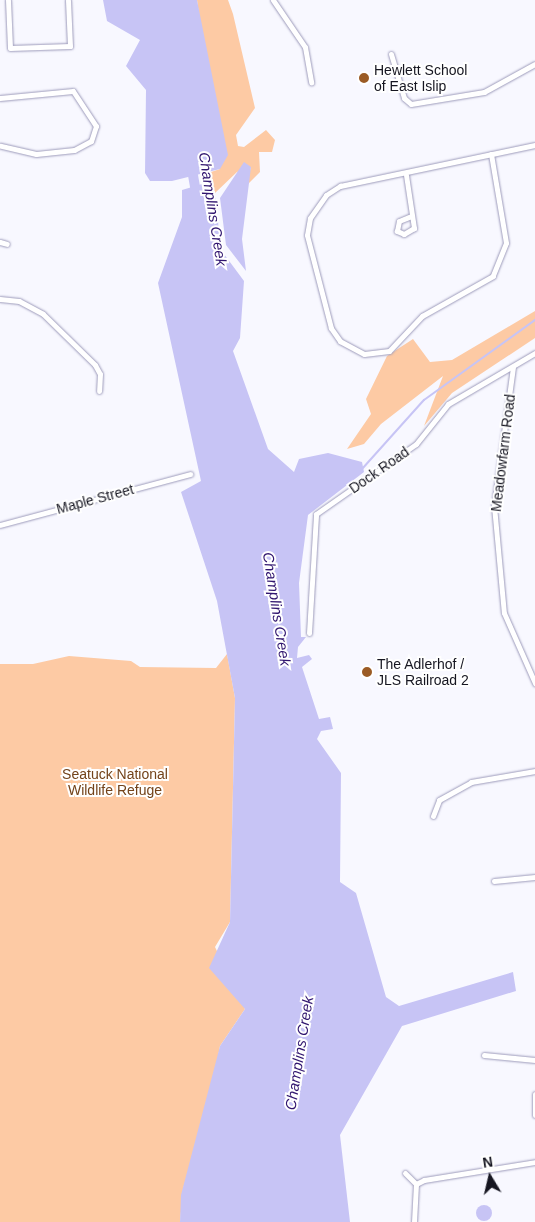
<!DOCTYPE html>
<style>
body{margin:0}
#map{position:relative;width:535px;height:1222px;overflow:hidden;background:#f8f8ff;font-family:Arial,sans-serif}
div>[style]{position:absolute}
.green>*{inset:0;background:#fdcaa4}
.water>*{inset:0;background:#c7c4f5}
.round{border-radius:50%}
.stream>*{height:2px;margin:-1px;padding:0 1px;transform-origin:1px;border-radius:1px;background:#c7c4f5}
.river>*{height:10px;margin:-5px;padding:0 5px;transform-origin:5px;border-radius:5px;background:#c7c4f5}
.roads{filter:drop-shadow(0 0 1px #9d9bbb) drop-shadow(0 0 1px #9d9bbb)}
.minor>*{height:5px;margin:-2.5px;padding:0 2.5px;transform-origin:2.5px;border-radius:2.5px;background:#fff}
.dots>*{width:14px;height:14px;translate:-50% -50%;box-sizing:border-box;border:2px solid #fff;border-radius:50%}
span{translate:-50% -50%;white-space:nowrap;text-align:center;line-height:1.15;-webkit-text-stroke:4px #fff;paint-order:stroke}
.poi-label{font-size:14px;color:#161621}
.left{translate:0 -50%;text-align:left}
.street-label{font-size:14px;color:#161621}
.park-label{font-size:14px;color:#73431a}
.water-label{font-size:15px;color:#30156f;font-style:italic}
.north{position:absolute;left:465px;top:1152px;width:50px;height:50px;-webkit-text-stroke:4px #fff;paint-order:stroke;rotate:351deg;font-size:14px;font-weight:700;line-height:20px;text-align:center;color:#161621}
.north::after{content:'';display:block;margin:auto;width:18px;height:22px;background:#161621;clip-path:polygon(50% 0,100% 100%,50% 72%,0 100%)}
</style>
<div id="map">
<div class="green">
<div style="clip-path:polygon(197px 0,228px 0,233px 14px,255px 108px,236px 135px,238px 146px,244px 147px,266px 130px,275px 140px,272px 152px,259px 152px,260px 172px,246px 186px,251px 167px,237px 172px,215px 193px,208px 173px,220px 169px)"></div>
<div style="clip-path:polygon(535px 311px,535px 338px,452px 393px,424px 426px,443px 376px,381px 424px,364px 444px,347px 449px,371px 414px,366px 399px,387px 356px,413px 339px,430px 362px,452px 360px)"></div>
<div style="clip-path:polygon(227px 654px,235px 698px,230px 922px,215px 947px,245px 1009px,220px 1046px,209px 1105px,183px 1189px,180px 1222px,0 1222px,0 664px,33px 664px,69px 656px,131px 661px,140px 667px,216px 668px)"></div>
</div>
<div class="water">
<div style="clip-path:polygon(103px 0,197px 0,228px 155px,220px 169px,172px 181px,150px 181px,145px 173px,146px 90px,126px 66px,140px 40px,107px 21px)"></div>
<div style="clip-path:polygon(244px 162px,251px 167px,242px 239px,246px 271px,226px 245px,220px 198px)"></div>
<div style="clip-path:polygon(209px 182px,215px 193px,221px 250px,244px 281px,240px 338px,233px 351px,268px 449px,294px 472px,299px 459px,328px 453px,362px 462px,364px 472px,308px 515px,299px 583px,301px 637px,306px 637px,298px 647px,297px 658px,309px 655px,312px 659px,302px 667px,319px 719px,330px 717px,333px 729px,321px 731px,317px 739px,341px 773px,340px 882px,356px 893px,386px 997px,399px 1006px,513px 972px,516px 991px,402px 1026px,340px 1135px,350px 1222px,180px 1222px,181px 1195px,220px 1046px,245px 1009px,209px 968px,230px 922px,235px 698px,217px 601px,181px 492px,201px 481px,158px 283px,182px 217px,182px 190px)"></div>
<div class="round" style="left:476px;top:1205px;width:16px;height:16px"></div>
</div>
<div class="stream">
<div style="left:362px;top:469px;width:93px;rotate:-48.1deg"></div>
<div style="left:424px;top:400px;width:137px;rotate:-35.8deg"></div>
</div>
<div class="river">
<div style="left:191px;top:164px;width:36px;rotate:80deg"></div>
</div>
<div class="roads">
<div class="minor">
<div style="left:8px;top:0;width:48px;rotate:87.6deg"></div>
<div style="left:10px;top:48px;width:60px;rotate:-1.9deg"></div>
<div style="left:70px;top:46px;width:46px;rotate:-92.5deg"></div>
<div style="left:273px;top:0;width:57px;rotate:55.8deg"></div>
<div style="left:305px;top:47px;width:36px;rotate:80deg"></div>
<div style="left:391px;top:54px;width:46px;rotate:73.5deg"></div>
<div style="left:404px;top:98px;width:9px;rotate:41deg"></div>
<div style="left:411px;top:104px;width:74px;rotate:-9.3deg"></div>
<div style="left:484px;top:92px;width:58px;rotate:-28.8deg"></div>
<div style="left:0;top:98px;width:73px;rotate:-5.5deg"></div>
<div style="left:73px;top:91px;width:42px;rotate:56.7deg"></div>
<div style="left:96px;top:126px;width:16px;rotate:108deg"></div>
<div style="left:91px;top:141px;width:19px;rotate:152deg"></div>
<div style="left:74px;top:150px;width:38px;rotate:174deg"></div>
<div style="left:36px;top:154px;width:37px;rotate:-167deg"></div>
<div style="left:491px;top:154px;width:90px;rotate:80.4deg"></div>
<div style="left:506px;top:243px;width:35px;rotate:112deg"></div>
<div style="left:493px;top:276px;width:81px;rotate:150.6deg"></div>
<div style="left:422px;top:316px;width:48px;rotate:133.3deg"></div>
<div style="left:389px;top:351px;width:25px;rotate:173deg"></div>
<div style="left:364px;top:354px;width:27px;rotate:-152deg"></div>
<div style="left:340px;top:341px;width:16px;rotate:-125deg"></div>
<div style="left:331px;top:328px;width:96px;rotate:-104.5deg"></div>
<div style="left:307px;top:235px;width:17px;rotate:-80deg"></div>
<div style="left:310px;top:218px;width:28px;rotate:-55deg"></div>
<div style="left:326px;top:195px;width:17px;rotate:-33deg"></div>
<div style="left:340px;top:186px;width:199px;rotate:-11.9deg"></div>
<div style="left:406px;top:175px;width:54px;rotate:81.4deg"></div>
<div style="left:414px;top:228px;width:12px;rotate:149deg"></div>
<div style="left:404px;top:234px;width:8px;rotate:-157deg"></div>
<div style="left:397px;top:231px;width:10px;rotate:-79deg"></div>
<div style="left:399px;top:221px;width:11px;rotate:-22deg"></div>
<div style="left:0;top:242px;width:7px;rotate:16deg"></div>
<div style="left:0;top:299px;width:19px;rotate:6deg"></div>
<div style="left:19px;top:301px;width:27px;rotate:28deg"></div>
<div style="left:43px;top:314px;width:73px;rotate:44.4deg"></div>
<div style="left:95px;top:365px;width:10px;rotate:61deg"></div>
<div style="left:100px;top:374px;width:17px;rotate:93deg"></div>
<div style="left:513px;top:367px;width:140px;rotate:97.8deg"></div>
<div style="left:494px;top:506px;width:107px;rotate:84.7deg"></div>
<div style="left:504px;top:613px;width:77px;rotate:66.1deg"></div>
<div style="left:0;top:525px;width:197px;rotate:-15deg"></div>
<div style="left:309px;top:633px;width:119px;rotate:-86.6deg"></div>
<div style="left:316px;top:514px;width:122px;rotate:-35deg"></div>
<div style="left:416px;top:444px;width:51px;rotate:-51.3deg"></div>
<div style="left:448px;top:404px;width:101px;rotate:-30.4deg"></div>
<div style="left:433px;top:816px;width:17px;rotate:-69deg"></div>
<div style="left:439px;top:800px;width:37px;rotate:-29deg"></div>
<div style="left:471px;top:782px;width:65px;rotate:-9.8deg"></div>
<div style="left:494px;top:881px;width:41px;rotate:-5.6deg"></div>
<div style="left:484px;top:1055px;width:51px;rotate:5.6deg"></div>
<div style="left:535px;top:1094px;width:21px;rotate:90deg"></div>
<div style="left:405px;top:1173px;width:16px;rotate:45deg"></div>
<div style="left:414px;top:1222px;width:38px;rotate:-87deg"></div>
<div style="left:416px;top:1184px;width:9px;rotate:-27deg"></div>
<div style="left:424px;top:1180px;width:112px;rotate:-9.2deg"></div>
</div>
</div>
<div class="dots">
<div style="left:364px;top:78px;background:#9b5b25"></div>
<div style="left:367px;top:672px;background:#9b5b25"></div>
</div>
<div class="poi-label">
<span class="left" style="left:374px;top:78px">Hewlett School<br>of East Islip</span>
<span class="left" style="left:377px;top:672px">The Adlerhof /<br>JLS Railroad 2</span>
</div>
<div class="street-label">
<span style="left:503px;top:453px;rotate:-83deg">Meadowfarm Road</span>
<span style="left:379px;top:470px;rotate:-35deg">Dock Road</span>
<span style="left:95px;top:499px;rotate:-15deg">Maple Street</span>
</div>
<div class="park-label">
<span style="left:115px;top:782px">Seatuck National<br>Wildlife Refuge</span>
</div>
<div class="water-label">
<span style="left:213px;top:209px;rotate:81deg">Champlins Creek</span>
<span style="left:277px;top:609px;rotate:81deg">Champlins Creek</span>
<span style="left:299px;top:1053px;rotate:-81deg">Champlins Creek</span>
</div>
<div class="north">N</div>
</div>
